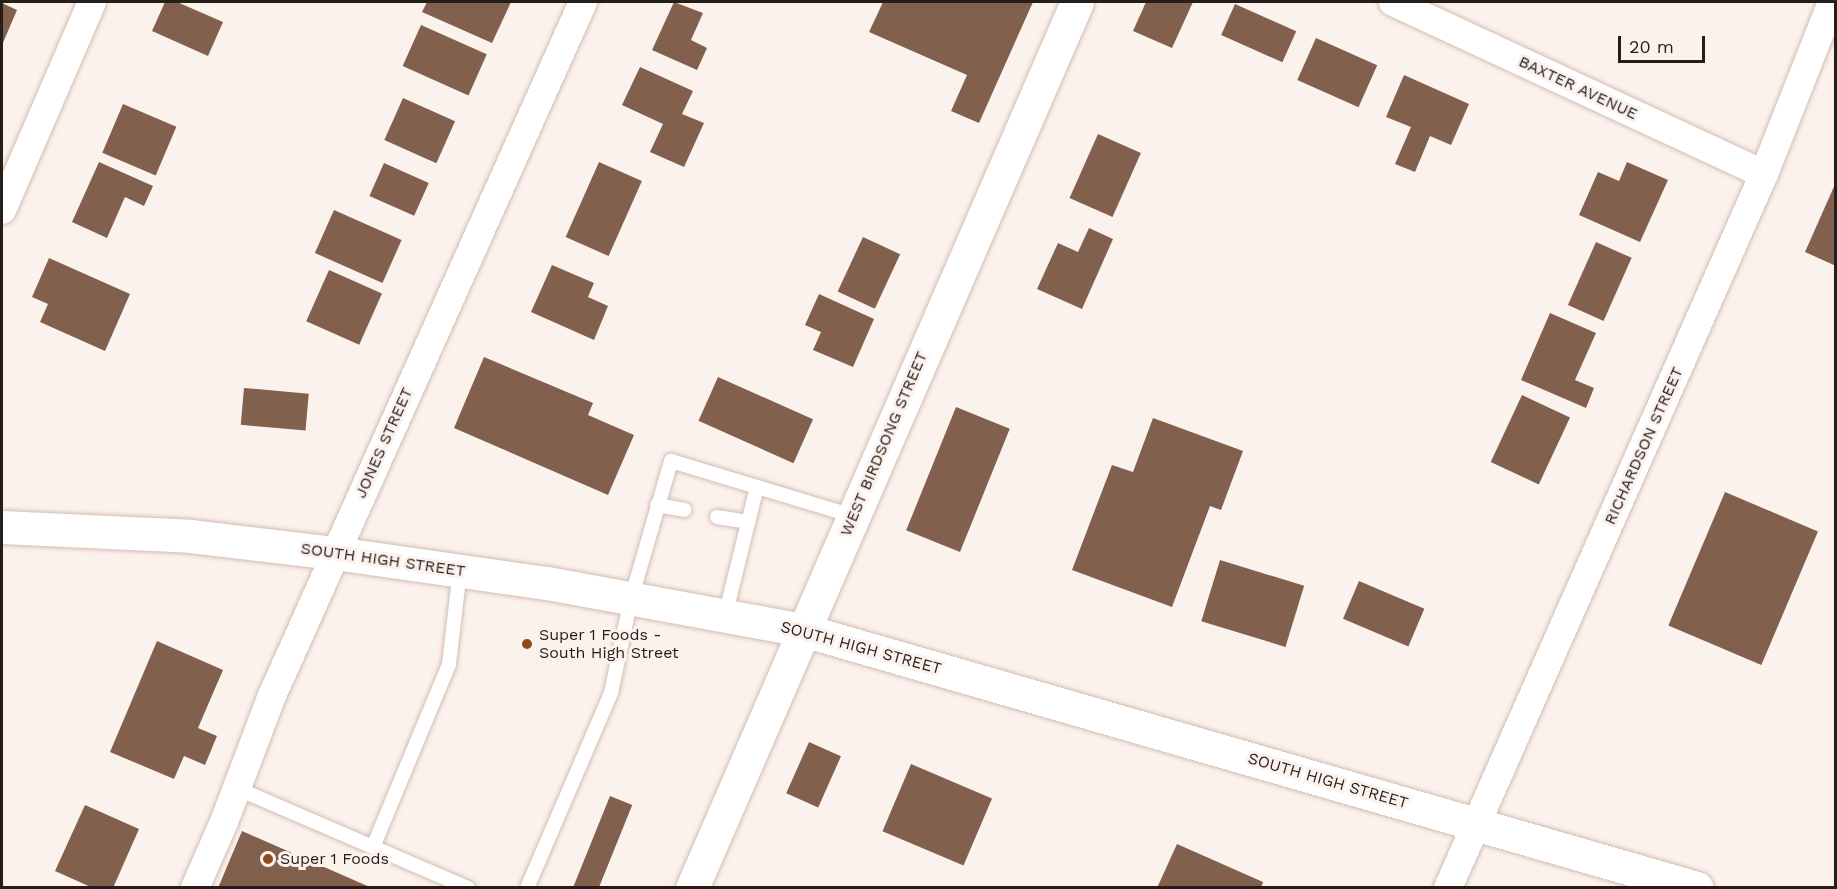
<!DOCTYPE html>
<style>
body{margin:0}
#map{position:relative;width:1837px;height:889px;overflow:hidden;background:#fcf2ed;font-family:"Work Sans",sans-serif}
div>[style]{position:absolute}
.building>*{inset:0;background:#81614e;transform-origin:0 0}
.roads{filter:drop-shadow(0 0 2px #d3bdb0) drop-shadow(0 0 2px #d3bdb0)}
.service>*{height:14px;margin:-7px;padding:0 7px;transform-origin:7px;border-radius:7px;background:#fff}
.minor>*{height:28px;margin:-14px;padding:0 14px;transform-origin:14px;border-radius:14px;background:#fff}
.tertiary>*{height:33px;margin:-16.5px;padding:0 16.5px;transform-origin:16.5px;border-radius:16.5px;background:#fff}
.secondary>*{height:33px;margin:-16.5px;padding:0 16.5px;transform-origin:16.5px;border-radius:16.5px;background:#fff}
.dots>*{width:16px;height:16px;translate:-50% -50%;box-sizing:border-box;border:3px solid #fcf2ed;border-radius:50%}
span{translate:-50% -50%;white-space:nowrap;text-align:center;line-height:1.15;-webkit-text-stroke:6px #fcf2ed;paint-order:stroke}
.street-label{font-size:16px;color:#261e19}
.poi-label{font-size:16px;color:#261e19}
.left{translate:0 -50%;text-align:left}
.frame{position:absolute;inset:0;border:3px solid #261e19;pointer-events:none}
.scale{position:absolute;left:1618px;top:36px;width:87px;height:27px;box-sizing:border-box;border:3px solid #261e19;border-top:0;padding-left:8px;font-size:18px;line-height:21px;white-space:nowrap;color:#261e19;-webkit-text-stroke:4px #fcf2ed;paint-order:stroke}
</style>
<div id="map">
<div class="building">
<div style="clip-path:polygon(165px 2px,177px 2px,223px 22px,208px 56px,152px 31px)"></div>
<div style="clip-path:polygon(427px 2px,511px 2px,492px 43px,422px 12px)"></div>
<div style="clip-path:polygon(674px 2px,703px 13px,691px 40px,707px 48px,697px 70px,652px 50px)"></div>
<div style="clip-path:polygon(883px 2px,1033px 2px,979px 123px,951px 111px,967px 75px,869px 32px)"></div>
<div style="clip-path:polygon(1146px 2px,1193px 2px,1172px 48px,1133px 31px)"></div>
<div style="clip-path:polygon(2px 3px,17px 10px,2px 45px)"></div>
<div style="left:1235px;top:4px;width:67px;height:34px;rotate:24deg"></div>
<div style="left:421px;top:25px;width:72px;height:45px;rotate:24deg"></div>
<div style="left:1316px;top:38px;width:67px;height:46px;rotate:24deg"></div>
<div style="clip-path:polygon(640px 67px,693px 91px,682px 114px,704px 123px,684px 167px,650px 152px,663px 124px,622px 105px)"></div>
<div style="clip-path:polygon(1404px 75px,1469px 104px,1451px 145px,1430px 136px,1415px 172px,1395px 164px,1411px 127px,1386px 117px)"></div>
<div style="left:403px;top:98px;width:57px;height:46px;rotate:24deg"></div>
<div style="left:123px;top:104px;width:58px;height:53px;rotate:23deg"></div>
<div style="left:1098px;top:134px;width:47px;height:70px;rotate:24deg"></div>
<div style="clip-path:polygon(99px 162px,153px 186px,144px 206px,125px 197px,107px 238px,72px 222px)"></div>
<div style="left:599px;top:162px;width:47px;height:82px;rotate:24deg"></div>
<div style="clip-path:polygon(1627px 162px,1668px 180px,1640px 242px,1579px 215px,1598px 172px,1619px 181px)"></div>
<div style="left:384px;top:163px;width:49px;height:36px;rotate:24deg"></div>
<div style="clip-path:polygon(1836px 182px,1836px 266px,1805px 252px)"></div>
<div style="left:334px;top:210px;width:74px;height:47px;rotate:24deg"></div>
<div style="clip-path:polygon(1089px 228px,1113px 239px,1082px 309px,1037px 289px,1058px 243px,1078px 252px)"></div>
<div style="left:863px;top:237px;width:41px;height:60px;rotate:25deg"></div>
<div style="left:1596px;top:242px;width:39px;height:69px;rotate:24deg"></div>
<div style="clip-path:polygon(49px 258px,130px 294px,105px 351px,40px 322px,48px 304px,32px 297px)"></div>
<div style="clip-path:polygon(552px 265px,594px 283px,588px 297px,608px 306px,594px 340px,531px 312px)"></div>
<div style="left:329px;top:270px;width:58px;height:56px;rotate:24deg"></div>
<div style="clip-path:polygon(819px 294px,874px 319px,853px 367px,813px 350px,821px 332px,805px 325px)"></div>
<div style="clip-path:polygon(1550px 313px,1596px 333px,1575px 380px,1594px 388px,1586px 408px,1521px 380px)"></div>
<div style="clip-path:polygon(484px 357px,593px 403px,588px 415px,634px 435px,608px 495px,454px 428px)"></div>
<div style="left:718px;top:377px;width:104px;height:48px;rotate:24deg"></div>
<div style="left:244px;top:388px;width:65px;height:37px;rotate:5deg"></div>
<div style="left:1522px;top:395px;width:53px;height:74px;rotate:25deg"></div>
<div style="left:956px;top:407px;width:58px;height:133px;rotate:22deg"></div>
<div style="clip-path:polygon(1153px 418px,1243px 451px,1221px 510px,1210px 506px,1172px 607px,1072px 570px,1112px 465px,1133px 472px)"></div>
<div style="left:1725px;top:492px;width:101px;height:145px;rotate:23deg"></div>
<div style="left:1220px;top:560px;width:88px;height:64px;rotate:17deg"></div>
<div style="left:1359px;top:581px;width:71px;height:41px;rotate:23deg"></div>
<div style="clip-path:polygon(157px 641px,223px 670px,198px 728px,217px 736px,205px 765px,184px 756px,174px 779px,110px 752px)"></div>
<div style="left:809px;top:742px;width:35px;height:56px;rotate:24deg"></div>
<div style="left:911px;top:764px;width:88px;height:73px;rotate:23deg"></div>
<div style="left:610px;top:796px;width:24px;height:100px;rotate:22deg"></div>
<div style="clip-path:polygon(85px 805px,139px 829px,113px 888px,93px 888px,55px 871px)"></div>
<div style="clip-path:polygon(242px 831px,372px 888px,218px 888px)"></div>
<div style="clip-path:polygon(1177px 844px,1263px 882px,1261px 888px,1157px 888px)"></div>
</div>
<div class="roads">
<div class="service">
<div style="left:657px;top:505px;width:28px;rotate:10deg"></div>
<div style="left:717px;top:517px;width:31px;rotate:9deg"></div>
<div style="left:725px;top:616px;width:133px;rotate:-76.1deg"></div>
<div style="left:236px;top:788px;width:253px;rotate:23.3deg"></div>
<div style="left:373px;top:847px;width:198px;rotate:-67.4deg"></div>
<div style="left:449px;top:664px;width:95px;rotate:-83.3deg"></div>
<div style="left:527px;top:888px;width:212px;rotate:-66.7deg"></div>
<div style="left:611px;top:693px;width:96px;rotate:-78deg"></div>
<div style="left:631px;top:599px;width:144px;rotate:-73.8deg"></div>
<div style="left:671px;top:461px;width:190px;rotate:16.8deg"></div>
</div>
<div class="minor">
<div style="left:1393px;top:2px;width:409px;rotate:24.9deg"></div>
<div style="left:2px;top:210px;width:227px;rotate:-66.6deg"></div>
<div style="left:195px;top:888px;width:72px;rotate:-66.3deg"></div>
<div style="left:224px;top:822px;width:133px;rotate:-69.2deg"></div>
<div style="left:271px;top:698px;width:763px;rotate:-65.85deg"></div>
<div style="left:1448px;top:888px;width:781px;rotate:-66.13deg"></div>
<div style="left:1764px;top:174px;width:185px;rotate:-68.4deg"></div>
</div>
<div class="tertiary">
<div style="left:692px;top:888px;width:966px;rotate:-66.51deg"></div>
</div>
<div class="secondary">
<div style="left:2px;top:527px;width:188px;rotate:2.7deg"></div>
<div style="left:190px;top:536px;width:146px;rotate:6.7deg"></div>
<div style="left:335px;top:553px;width:214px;rotate:8.1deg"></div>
<div style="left:547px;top:583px;width:260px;rotate:10.4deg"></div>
<div style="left:803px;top:630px;width:930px;rotate:16.1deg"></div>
</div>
</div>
<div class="dots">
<div style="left:527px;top:644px;background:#8e4a1d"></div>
<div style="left:268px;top:859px;background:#8e4a1d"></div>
</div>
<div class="street-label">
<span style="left:1578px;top:88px;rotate:25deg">BAXTER AVENUE</span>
<span style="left:384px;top:443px;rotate:-66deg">JONES STREET</span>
<span style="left:884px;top:444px;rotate:-67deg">WEST BIRDSONG STREET</span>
<span style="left:1644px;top:446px;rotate:-66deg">RICHARDSON STREET</span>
<span style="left:383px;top:560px;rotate:8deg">SOUTH HIGH STREET</span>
<span style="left:861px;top:648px;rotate:15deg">SOUTH HIGH STREET</span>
<span style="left:1328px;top:781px;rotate:16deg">SOUTH HIGH STREET</span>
</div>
<div class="poi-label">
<span class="left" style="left:539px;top:644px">Super 1 Foods -<br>South High Street</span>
<span class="left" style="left:280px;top:859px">Super 1 Foods</span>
</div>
<div class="frame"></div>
<div class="scale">20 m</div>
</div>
